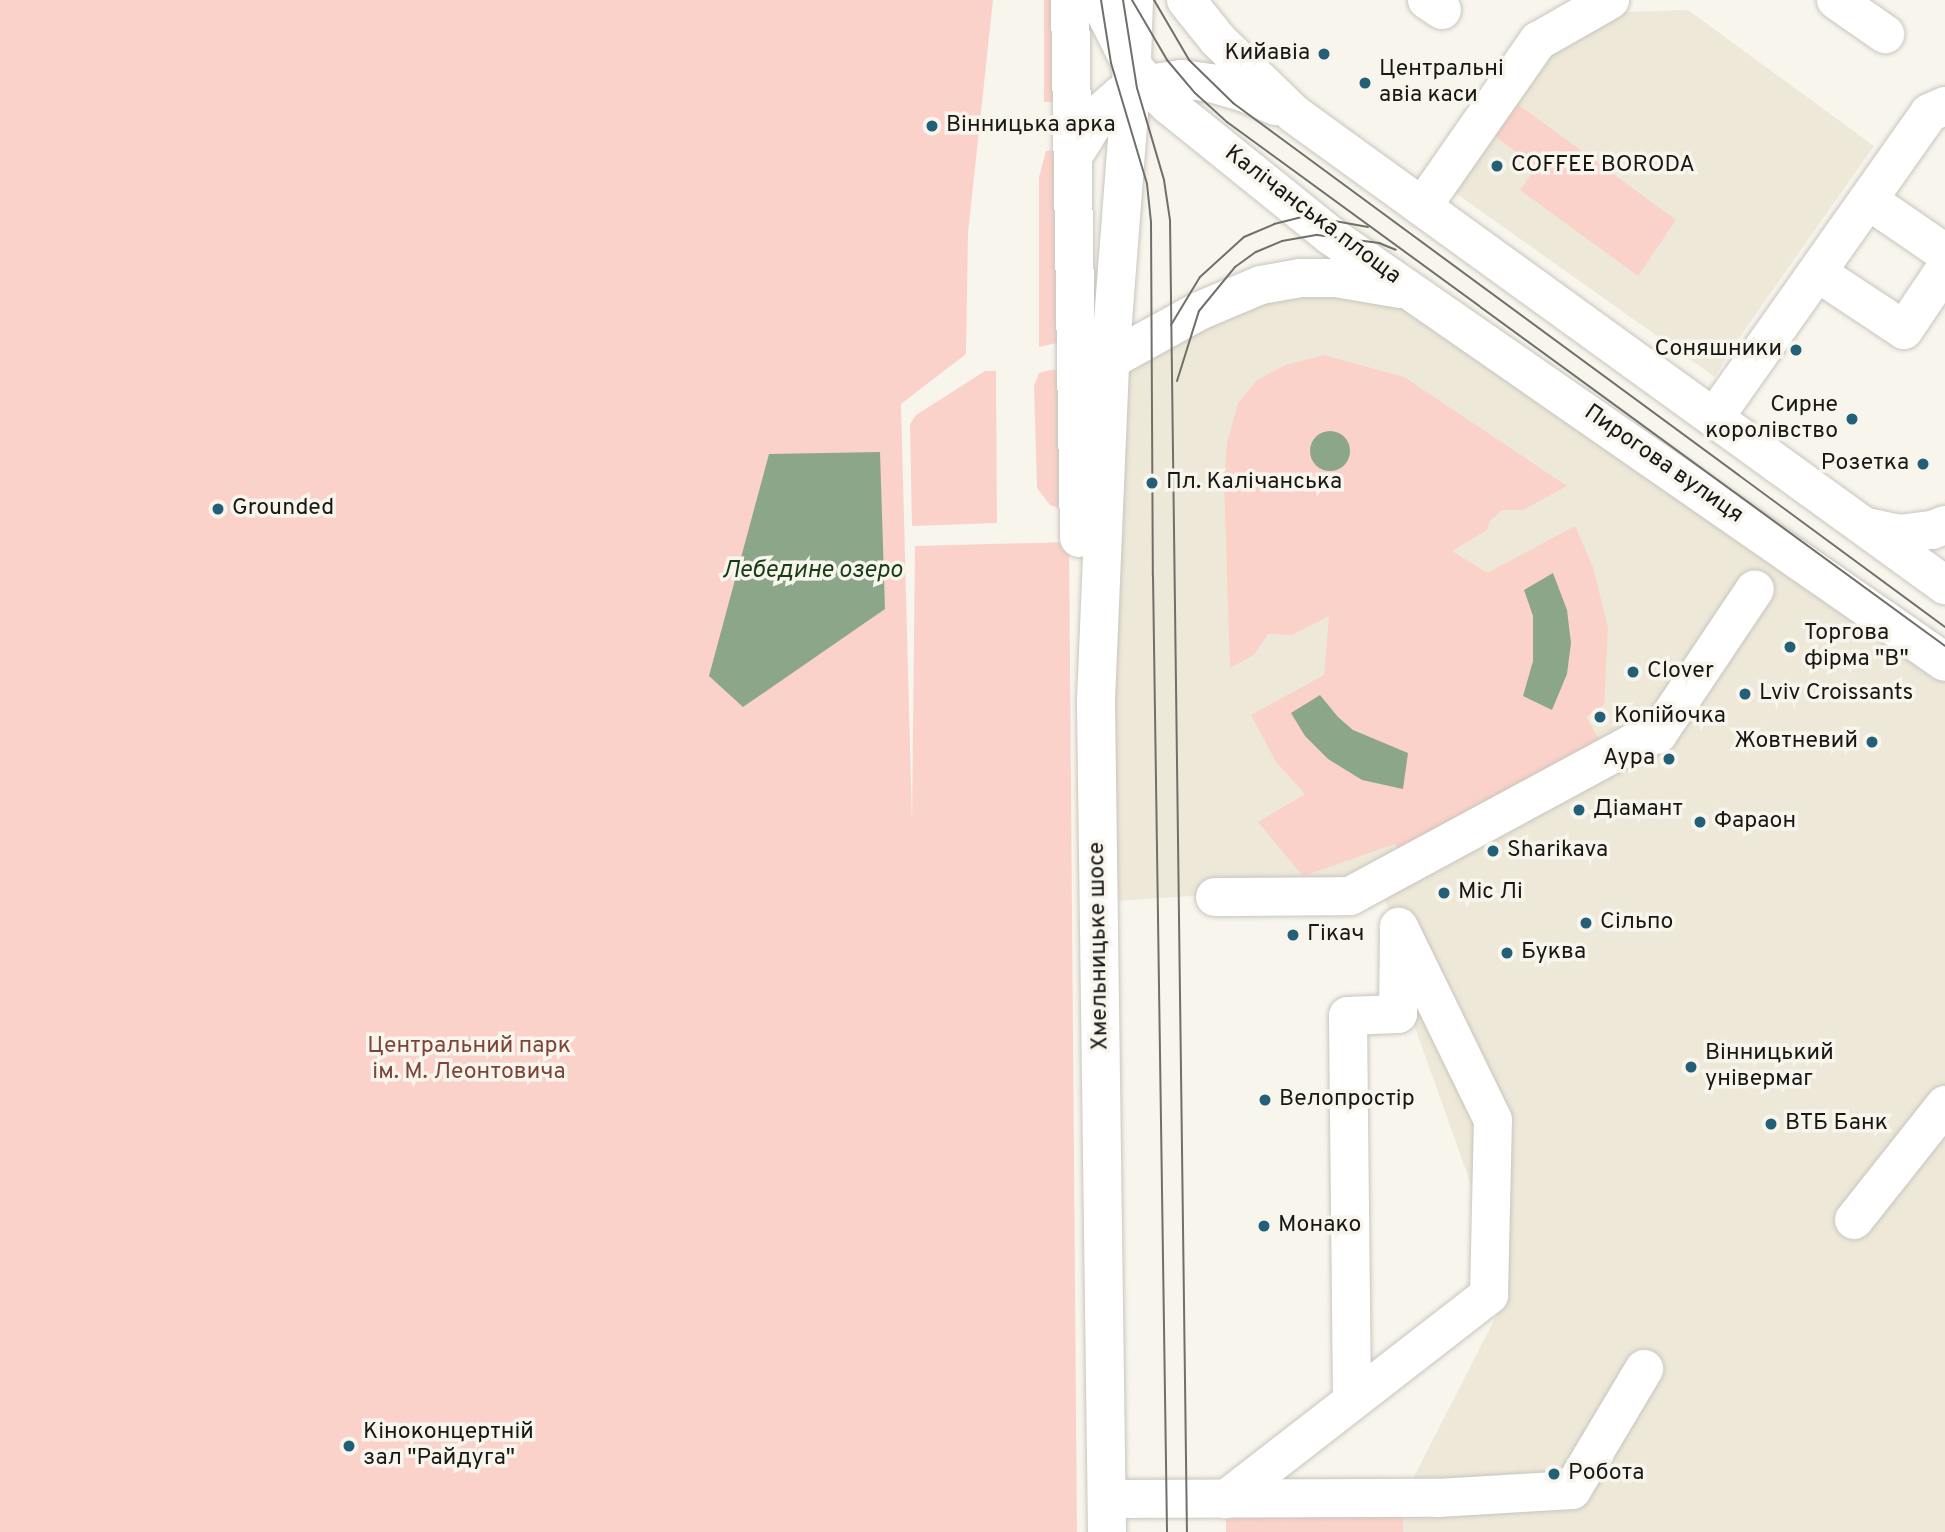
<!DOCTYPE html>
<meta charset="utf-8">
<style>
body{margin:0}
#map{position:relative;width:1945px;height:1532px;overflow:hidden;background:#f8f5ed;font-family:Overpass,sans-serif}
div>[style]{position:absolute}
.built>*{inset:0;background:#eee8d9}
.green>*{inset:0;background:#fbd2c9;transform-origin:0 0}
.water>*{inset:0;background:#8ca68a}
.round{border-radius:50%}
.roads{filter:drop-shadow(0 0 2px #c8c5bd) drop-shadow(0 0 2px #c8c5bd)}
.minor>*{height:38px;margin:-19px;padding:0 19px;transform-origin:19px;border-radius:19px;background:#fff}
.major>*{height:38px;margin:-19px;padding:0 19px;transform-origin:19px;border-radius:19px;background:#fff}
.tram>*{height:2px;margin:-1px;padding:0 1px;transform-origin:1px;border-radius:1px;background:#716f6a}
.dots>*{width:19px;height:19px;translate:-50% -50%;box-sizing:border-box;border:4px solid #f8f5ed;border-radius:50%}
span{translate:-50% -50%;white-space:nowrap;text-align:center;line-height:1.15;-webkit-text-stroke:7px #f8f5ed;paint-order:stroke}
.poi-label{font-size:23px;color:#191815}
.right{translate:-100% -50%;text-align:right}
.left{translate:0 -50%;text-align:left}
.street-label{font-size:23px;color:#191815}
.park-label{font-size:23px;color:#7c453a}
.water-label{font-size:24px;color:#163d16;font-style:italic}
</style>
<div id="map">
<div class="built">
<div style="clip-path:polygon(1688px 10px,1874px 146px,1732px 348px,1715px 377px,1447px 187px,1547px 43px,1622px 12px)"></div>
<div style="clip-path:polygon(1261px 285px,1410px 291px,1945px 662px,1945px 1532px,1403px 1532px,1403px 1498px,1509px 1291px,1397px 977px,1399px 927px,1376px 884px,1099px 902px,1110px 360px)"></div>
</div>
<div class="green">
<div style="clip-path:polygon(0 0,993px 0,968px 233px,966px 354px,901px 404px,912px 822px,915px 546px,1069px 542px,1077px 1532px,0 1532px)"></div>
<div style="left:1044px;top:0;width:16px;height:102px"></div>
<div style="clip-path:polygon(1516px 103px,1676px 220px,1638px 276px,1520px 190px,1536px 167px,1495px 136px)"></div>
<div style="clip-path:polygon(1061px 150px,1061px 342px,1039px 347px,1039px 177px,1046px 151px)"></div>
<div style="clip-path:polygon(evenodd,1324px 355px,1404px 377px,1567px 486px,1523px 510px,1502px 510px,1490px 521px,1487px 530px,1452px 551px,1487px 573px,1575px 526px,1593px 567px,1608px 628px,1604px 705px,1586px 717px,1600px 741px,1410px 869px,1395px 844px,1303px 876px,1258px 822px,1305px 794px,1276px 762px,1251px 715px,1324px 675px,1329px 616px,1292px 635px,1268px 634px,1254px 655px,1230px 668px,1224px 480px,1227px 443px,1238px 403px,1257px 380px,1286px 365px,1324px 355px,1318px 435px,1343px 436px,1347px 442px,1349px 456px,1310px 446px,1318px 435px,1324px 355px,1533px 616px,1567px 674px,1552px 709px,1523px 696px,1533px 661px,1533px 616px,1324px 355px,1320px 695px,1338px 717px,1353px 730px,1379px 742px,1362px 780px,1328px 759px,1305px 736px,1320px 695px)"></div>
<div style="clip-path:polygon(1050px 370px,1063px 371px,1065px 510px,1050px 505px,1037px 488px,1034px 386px,1039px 373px)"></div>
<div style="clip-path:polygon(985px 371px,996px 371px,997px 523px,912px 526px,910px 424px,916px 415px)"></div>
<div style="left:1403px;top:1498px;width:34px;height:177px;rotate:90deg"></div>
</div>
<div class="water">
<div class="round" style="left:1310px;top:431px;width:40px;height:40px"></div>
<div style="clip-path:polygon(880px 452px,885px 609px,743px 707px,709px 676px,769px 454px)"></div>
<div style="clip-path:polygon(1553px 573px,1567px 610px,1571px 643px,1567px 674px,1552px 710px,1523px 696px,1533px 661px,1533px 616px,1524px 590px)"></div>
<div style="clip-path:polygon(1320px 695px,1338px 717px,1353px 730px,1408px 753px,1403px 789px,1362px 780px,1328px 759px,1305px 736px,1291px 713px)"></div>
</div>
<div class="roads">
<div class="minor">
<div style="left:1427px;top:0;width:18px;rotate:34deg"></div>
<div style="left:1836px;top:0;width:60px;rotate:34.8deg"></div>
<div style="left:1868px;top:200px;width:93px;rotate:34.5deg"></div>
<div style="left:1422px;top:207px;width:203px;rotate:-55.1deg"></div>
<div style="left:1538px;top:41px;width:83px;rotate:-29.7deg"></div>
<div style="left:1818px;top:273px;width:103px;rotate:33.5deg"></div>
<div style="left:1904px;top:330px;width:73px;rotate:-56.1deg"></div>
<div style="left:1714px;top:418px;width:373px;rotate:-54.8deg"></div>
<div style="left:1929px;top:113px;width:17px;rotate:-24deg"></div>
<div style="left:1215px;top:897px;width:135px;rotate:-0.4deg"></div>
<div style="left:1350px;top:896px;width:322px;rotate:-28.4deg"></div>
<div style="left:1633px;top:743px;width:27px;rotate:-20deg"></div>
<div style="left:1658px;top:734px;width:174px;rotate:-56.2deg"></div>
<div style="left:1854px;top:1220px;width:147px;rotate:-51.6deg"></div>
<div style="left:1352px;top:1400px;width:384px;rotate:-90.6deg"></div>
<div style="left:1348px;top:1016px;width:50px;rotate:-2.3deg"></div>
<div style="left:1398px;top:1014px;width:81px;rotate:-89.3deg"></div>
<div style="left:1107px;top:1499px;width:331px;rotate:-0.2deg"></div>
<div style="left:1438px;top:1498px;width:134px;rotate:-3.4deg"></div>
<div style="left:1572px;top:1490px;width:141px;rotate:-59.2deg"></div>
<div style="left:1226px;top:1499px;width:333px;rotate:-37.8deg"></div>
<div style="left:1489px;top:1295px;width:175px;rotate:-88.7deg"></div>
<div style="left:1493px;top:1120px;width:215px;rotate:-116deg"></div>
</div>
<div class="major">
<div style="left:1070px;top:0;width:538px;rotate:89.04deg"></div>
<div style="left:1099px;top:0;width:72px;rotate:63.4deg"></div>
<div style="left:1131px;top:64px;width:26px;rotate:51deg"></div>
<div style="left:1147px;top:84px;width:32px;rotate:44deg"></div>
<div style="left:1170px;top:106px;width:207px;rotate:38.9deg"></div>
<div style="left:1331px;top:236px;width:747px;rotate:34.75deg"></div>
<div style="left:1186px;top:0;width:51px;rotate:51.3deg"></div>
<div style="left:1218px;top:40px;width:106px;rotate:44.2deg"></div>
<div style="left:1294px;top:114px;width:804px;rotate:35.89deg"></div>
<div style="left:1074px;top:155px;width:49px;rotate:-58.2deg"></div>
<div style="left:1100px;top:113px;width:28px;rotate:-41deg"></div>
<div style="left:1121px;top:95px;width:28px;rotate:-23deg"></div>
<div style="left:1147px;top:84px;width:35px;rotate:-8deg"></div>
<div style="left:1182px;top:79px;width:29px;rotate:8deg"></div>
<div style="left:1211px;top:83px;width:35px;rotate:16deg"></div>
<div style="left:1245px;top:93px;width:34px;rotate:23deg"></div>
<div style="left:1110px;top:360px;width:102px;rotate:-28.8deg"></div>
<div style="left:1199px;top:311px;width:67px;rotate:-22.8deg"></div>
<div style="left:1261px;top:285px;width:40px;rotate:-10deg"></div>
<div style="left:1300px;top:278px;width:36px"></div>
<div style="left:1336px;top:278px;width:65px;rotate:9.8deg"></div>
<div style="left:1867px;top:527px;width:33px;rotate:12deg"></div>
<div style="left:1899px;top:534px;width:33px;rotate:-7deg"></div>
<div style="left:1932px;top:530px;width:14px;rotate:-21deg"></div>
<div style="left:1107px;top:1532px;width:832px;rotate:-90.76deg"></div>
<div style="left:1096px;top:700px;width:340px;rotate:-87.6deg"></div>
<div style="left:1110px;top:360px;width:271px;rotate:-85.6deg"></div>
<div style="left:1131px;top:90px;width:90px;rotate:-88.1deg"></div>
</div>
</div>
<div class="tram">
<div style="left:1101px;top:0;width:64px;rotate:81deg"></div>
<div style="left:1111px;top:63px;width:126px;rotate:73.4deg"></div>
<div style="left:1147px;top:184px;width:38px;rotate:84deg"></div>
<div style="left:1151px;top:222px;width:354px;rotate:89.7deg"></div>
<div style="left:1153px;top:576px;width:956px;rotate:89.16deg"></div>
<div style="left:1123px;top:0;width:89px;rotate:81deg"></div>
<div style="left:1137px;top:88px;width:96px;rotate:73.6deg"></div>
<div style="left:1164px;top:180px;width:40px;rotate:81.5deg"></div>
<div style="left:1170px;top:220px;width:1312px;rotate:89.26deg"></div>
<div style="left:1132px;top:0;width:69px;rotate:59.7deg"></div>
<div style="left:1167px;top:60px;width:43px;rotate:49.7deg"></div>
<div style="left:1195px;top:93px;width:43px;rotate:42.2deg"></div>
<div style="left:1227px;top:122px;width:889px;rotate:36.12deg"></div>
<div style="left:1154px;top:0;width:69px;rotate:59.7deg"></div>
<div style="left:1189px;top:60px;width:62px;rotate:44.3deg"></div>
<div style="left:1233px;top:103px;width:884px;rotate:36.35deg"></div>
<div style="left:1171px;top:325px;width:56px;rotate:-58.9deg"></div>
<div style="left:1200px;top:277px;width:59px;rotate:-42.3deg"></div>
<div style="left:1244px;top:237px;width:33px;rotate:-23deg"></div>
<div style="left:1274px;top:224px;width:34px;rotate:-14deg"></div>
<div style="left:1307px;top:216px;width:62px;rotate:10.2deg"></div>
<div style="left:1177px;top:381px;width:73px;rotate:-72.6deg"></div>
<div style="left:1199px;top:311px;width:57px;rotate:-50.7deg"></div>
<div style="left:1235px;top:267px;width:26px;rotate:-36deg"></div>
<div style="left:1256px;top:252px;width:28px;rotate:-23deg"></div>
<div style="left:1282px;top:241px;width:36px;rotate:-10deg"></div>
<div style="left:1317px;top:235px;width:63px;rotate:7.4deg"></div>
<div style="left:1379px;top:243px;width:18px;rotate:22deg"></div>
</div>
<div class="dots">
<div style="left:1324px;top:54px;background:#235f77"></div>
<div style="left:1365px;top:83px;background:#235f77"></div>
<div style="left:932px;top:126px;background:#235f77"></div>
<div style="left:1497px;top:166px;background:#235f77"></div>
<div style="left:1796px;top:350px;background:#235f77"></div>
<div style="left:1852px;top:419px;background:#235f77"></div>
<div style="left:1923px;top:464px;background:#235f77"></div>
<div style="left:1152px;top:483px;background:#235f77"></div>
<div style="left:218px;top:509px;background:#235f77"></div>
<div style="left:1790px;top:647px;background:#235f77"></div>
<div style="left:1633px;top:672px;background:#235f77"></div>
<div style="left:1745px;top:694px;background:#235f77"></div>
<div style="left:1600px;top:717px;background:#235f77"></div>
<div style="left:1872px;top:742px;background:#235f77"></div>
<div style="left:1669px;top:759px;background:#235f77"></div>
<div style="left:1579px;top:810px;background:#235f77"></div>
<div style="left:1700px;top:822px;background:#235f77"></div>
<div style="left:1493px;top:851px;background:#235f77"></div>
<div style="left:1444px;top:893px;background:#235f77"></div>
<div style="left:1586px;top:923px;background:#235f77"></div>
<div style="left:1293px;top:935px;background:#235f77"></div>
<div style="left:1507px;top:953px;background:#235f77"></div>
<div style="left:1691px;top:1067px;background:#235f77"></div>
<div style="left:1265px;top:1100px;background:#235f77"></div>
<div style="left:1771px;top:1124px;background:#235f77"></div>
<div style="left:1264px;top:1226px;background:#235f77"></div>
<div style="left:349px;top:1446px;background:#235f77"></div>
<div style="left:1554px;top:1474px;background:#235f77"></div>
</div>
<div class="poi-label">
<span class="right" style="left:1310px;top:54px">Кийавіа</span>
<span class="left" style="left:1379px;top:83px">Центральні<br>авіа каси</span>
<span class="left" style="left:946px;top:126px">Вінницька арка</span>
<span class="left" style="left:1511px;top:166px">COFFEE BORODA</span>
<span class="right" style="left:1782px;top:350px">Соняшники</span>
<span class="right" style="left:1838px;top:419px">Сирне<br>королівство</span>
<span class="right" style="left:1909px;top:464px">Розетка</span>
<span class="left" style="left:1166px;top:483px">Пл. Калічанська</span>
<span class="left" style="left:232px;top:509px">Grounded</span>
<span class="left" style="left:1804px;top:647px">Торгова<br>фірма "В"</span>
<span class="left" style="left:1647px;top:672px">Clover</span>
<span class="left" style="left:1759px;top:694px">Lviv Croissants</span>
<span class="left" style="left:1614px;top:717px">Копійочка</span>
<span class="right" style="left:1858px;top:742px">Жовтневий</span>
<span class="right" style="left:1655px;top:759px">Аура</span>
<span class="left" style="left:1593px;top:810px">Діамант</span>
<span class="left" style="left:1714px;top:822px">Фараон</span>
<span class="left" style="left:1507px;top:851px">Sharikava</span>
<span class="left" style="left:1458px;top:893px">Міс Лі</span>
<span class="left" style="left:1600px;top:923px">Сільпо</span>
<span class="left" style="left:1307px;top:935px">Гікач</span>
<span class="left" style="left:1521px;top:953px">Буква</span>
<span class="left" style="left:1705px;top:1067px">Вінницький<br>універмаг</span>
<span class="left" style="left:1279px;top:1100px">Велопростір</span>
<span class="left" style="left:1785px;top:1124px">ВТБ Банк</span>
<span class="left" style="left:1278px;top:1226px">Монако</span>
<span class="left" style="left:363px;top:1446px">Кіноконцертній<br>зал "Райдуга"</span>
<span class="left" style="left:1568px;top:1474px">Робота</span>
</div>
<div class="street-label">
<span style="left:1312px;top:216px;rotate:37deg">Калічанська площа</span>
<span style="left:1663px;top:465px;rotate:35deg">Пирогова вулиця</span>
<span style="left:1100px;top:946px;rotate:-91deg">Хмельницьке шосе</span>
</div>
<div class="park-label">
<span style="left:469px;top:1060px">Центральний парк<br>ім. М. Леонтовича</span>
</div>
<div class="water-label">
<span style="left:812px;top:572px">Лебедине озеро</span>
</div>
</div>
